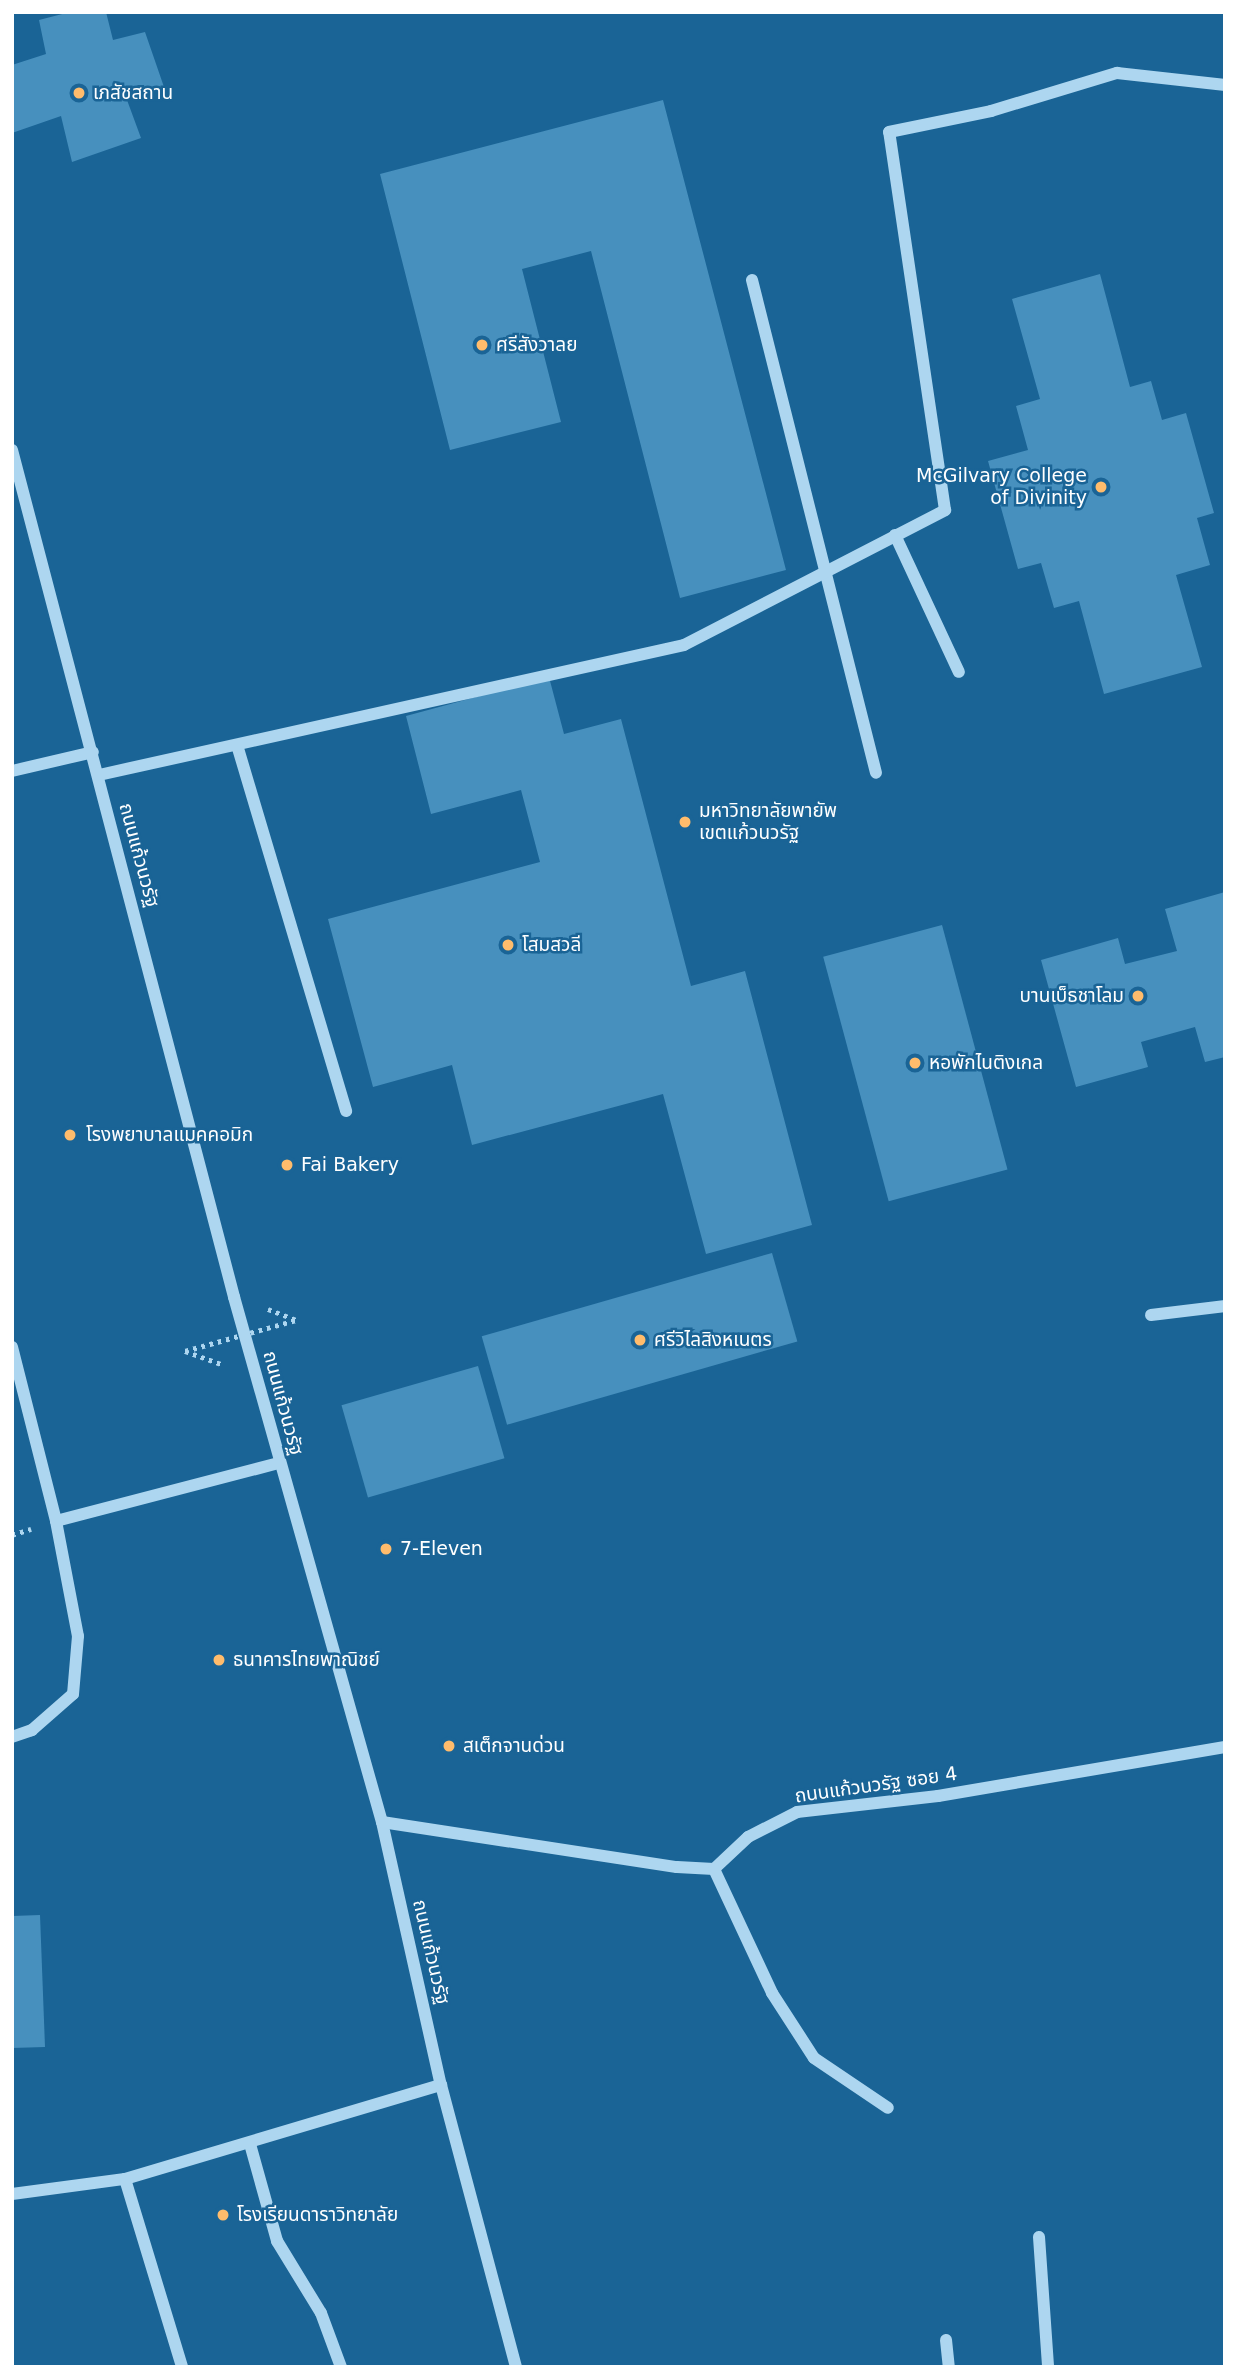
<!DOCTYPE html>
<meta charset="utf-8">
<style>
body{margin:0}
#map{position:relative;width:1237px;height:2379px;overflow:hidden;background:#1a6496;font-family:"DejaVu Sans","Noto Sans Thai",sans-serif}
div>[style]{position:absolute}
.building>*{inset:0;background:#4790be;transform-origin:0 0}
.path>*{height:4.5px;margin-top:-2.25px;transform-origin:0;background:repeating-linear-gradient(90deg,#add6f0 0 3.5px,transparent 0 8.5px)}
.minor>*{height:12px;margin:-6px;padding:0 6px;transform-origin:6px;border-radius:6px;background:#add6f0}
.path-bridge>*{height:4.5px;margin-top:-2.25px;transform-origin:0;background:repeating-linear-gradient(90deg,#add6f0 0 3.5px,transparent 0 8.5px)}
.dots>*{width:19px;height:19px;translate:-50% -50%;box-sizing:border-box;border:4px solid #1a6496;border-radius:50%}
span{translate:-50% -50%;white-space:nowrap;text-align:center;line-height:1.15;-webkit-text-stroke:5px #1a6496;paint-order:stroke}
.poi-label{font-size:19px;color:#fff}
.left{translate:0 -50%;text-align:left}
.right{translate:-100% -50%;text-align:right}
.street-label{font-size:19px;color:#fff}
.frame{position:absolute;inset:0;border:14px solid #fff;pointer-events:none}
</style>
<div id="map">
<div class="building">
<div style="clip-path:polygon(70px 12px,106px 12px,113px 40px,145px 32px,164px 87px,127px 100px,141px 138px,72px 162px,61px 116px,12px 133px,12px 65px,46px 54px,39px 20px)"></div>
<div style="clip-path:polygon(663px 100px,786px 570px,680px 598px,591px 251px,522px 269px,561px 422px,450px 450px,380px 174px)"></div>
<div style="clip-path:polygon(1100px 274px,1130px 387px,1151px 381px,1162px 420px,1186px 413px,1214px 513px,1197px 518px,1210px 565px,1176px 575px,1202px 667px,1104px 694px,1079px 601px,1054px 608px,1041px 563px,1018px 569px,988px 461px,1028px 450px,1016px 406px,1040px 399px,1012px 299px)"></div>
<div style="clip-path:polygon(549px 677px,564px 734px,621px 719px,691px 986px,745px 971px,812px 1225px,706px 1254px,663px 1094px,472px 1145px,452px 1065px,373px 1087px,328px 919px,540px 862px,521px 790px,431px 814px,406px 716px)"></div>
<div style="clip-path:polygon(1225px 892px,1225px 1057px,1205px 1062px,1195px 1027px,1141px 1042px,1148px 1067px,1076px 1087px,1041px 960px,1118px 938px,1125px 964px,1177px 951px,1165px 909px)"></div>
<div style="left:942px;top:925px;width:253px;height:123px;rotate:75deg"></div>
<div style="left:772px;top:1253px;width:92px;height:302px;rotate:74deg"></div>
<div style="left:478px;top:1366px;width:96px;height:142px;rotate:74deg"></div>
<div style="clip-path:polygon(40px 1915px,45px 2047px,12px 2048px,12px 1916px)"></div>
</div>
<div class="path">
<div style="left:268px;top:1309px;width:30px;rotate:21deg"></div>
<div style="left:185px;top:1351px;width:41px;rotate:19.7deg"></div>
<div style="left:12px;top:1535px;width:20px;rotate:-18deg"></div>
</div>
<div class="minor">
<div style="left:752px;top:280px;width:508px;rotate:75.88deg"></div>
<div style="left:12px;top:450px;width:876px;rotate:75.31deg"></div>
<div style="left:234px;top:1297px;width:545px;rotate:74.26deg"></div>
<div style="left:382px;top:1822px;width:270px;rotate:77.4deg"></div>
<div style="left:441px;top:2085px;width:292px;rotate:75.1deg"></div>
<div style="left:895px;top:535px;width:151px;rotate:65deg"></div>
<div style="left:237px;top:745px;width:382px;rotate:73.4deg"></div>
<div style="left:12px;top:771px;width:83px;rotate:-13.2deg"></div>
<div style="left:99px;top:775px;width:599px;rotate:-12.53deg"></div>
<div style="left:684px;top:645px;width:294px;rotate:-27.3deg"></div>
<div style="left:945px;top:510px;width:382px;rotate:-98.4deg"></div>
<div style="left:889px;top:132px;width:104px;rotate:-11.6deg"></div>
<div style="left:991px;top:111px;width:132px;rotate:-16.8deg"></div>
<div style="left:1117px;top:73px;width:109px;rotate:6.3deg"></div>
<div style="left:1151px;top:1315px;width:75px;rotate:-6.9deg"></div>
<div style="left:12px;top:1347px;width:179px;rotate:75.8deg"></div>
<div style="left:56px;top:1521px;width:117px;rotate:79.2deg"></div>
<div style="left:78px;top:1636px;width:58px;rotate:94.9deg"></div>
<div style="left:73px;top:1694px;width:55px;rotate:138.7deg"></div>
<div style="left:32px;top:1730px;width:21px;rotate:161deg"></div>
<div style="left:56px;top:1521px;width:230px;rotate:-14.6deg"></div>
<div style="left:382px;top:1822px;width:298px;rotate:8.7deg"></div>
<div style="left:677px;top:1867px;width:37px;rotate:3deg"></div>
<div style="left:714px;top:1869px;width:47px;rotate:-43.3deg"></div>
<div style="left:748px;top:1837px;width:55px;rotate:-27deg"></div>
<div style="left:797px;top:1812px;width:142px;rotate:-6.5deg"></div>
<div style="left:938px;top:1796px;width:291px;rotate:-9.7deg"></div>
<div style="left:714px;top:1869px;width:137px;rotate:64.9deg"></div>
<div style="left:772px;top:1993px;width:77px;rotate:57.1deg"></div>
<div style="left:814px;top:2058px;width:89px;rotate:34deg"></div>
<div style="left:250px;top:2144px;width:101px;rotate:74.4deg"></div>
<div style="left:277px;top:2241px;width:84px;rotate:58.6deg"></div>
<div style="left:321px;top:2313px;width:58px;rotate:69.7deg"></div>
<div style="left:125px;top:2179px;width:196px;rotate:73.1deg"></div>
<div style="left:12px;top:2194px;width:114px;rotate:-7.6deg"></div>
<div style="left:125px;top:2179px;width:330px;rotate:-16.6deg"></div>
<div style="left:1039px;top:2237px;width:130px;rotate:86deg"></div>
<div style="left:946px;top:2340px;width:27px;rotate:84deg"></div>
</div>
<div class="path-bridge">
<div style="left:185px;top:1351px;width:115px;rotate:-15.6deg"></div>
</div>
<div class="dots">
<div style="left:79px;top:93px;background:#ffbc6c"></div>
<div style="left:482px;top:345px;background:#ffbc6c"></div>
<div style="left:1101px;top:487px;background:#ffbc6c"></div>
<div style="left:685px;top:822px;background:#ffbc6c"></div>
<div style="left:508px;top:945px;background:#ffbc6c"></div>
<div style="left:1138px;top:996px;background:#ffbc6c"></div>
<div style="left:915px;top:1063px;background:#ffbc6c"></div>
<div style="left:70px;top:1135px;background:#ffbc6c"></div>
<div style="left:287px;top:1165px;background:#ffbc6c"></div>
<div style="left:640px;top:1340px;background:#ffbc6c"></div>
<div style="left:386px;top:1549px;background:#ffbc6c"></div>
<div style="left:219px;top:1660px;background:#ffbc6c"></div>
<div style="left:449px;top:1746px;background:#ffbc6c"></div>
<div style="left:223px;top:2215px;background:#ffbc6c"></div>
</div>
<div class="poi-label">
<span class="left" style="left:93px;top:93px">เภสัชสถาน</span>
<span class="left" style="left:496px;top:345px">ศรีสังวาลย</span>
<span class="right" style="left:1087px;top:487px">McGilvary College<br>of Divinity</span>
<span class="left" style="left:699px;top:822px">มหาวิทยาลัยพายัพ<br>เขตแก้วนวรัฐ</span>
<span class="left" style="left:522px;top:945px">โสมสวลี</span>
<span class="right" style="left:1124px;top:996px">บานเบ็ธชาโลม</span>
<span class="left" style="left:929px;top:1063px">หอพักไนติงเกล</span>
<span class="left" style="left:86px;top:1135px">โรงพยาบาลแมคคอมิก</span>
<span class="left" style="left:301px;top:1165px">Fai Bakery</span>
<span class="left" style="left:654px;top:1340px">ศรีวิไลสิงหเนตร</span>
<span class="left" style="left:400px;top:1549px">7-Eleven</span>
<span class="left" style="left:233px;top:1660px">ธนาคารไทยพาณิชย์</span>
<span class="left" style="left:463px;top:1746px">สเต็กจานด่วน</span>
<span class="left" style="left:237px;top:2215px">โรงเรียนดาราวิทยาลัย</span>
</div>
<div class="street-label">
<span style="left:139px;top:855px;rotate:75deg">ถนนแก้วนวรัฐ</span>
<span style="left:283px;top:1403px;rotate:75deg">ถนนแก้วนวรัฐ</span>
<span style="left:876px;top:1785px;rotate:-8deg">ถนนแก้วนวรัฐ ซอย 4</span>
<span style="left:431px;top:1952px;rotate:77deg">ถนนแก้วนวรัฐ</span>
</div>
<div class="frame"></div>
</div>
